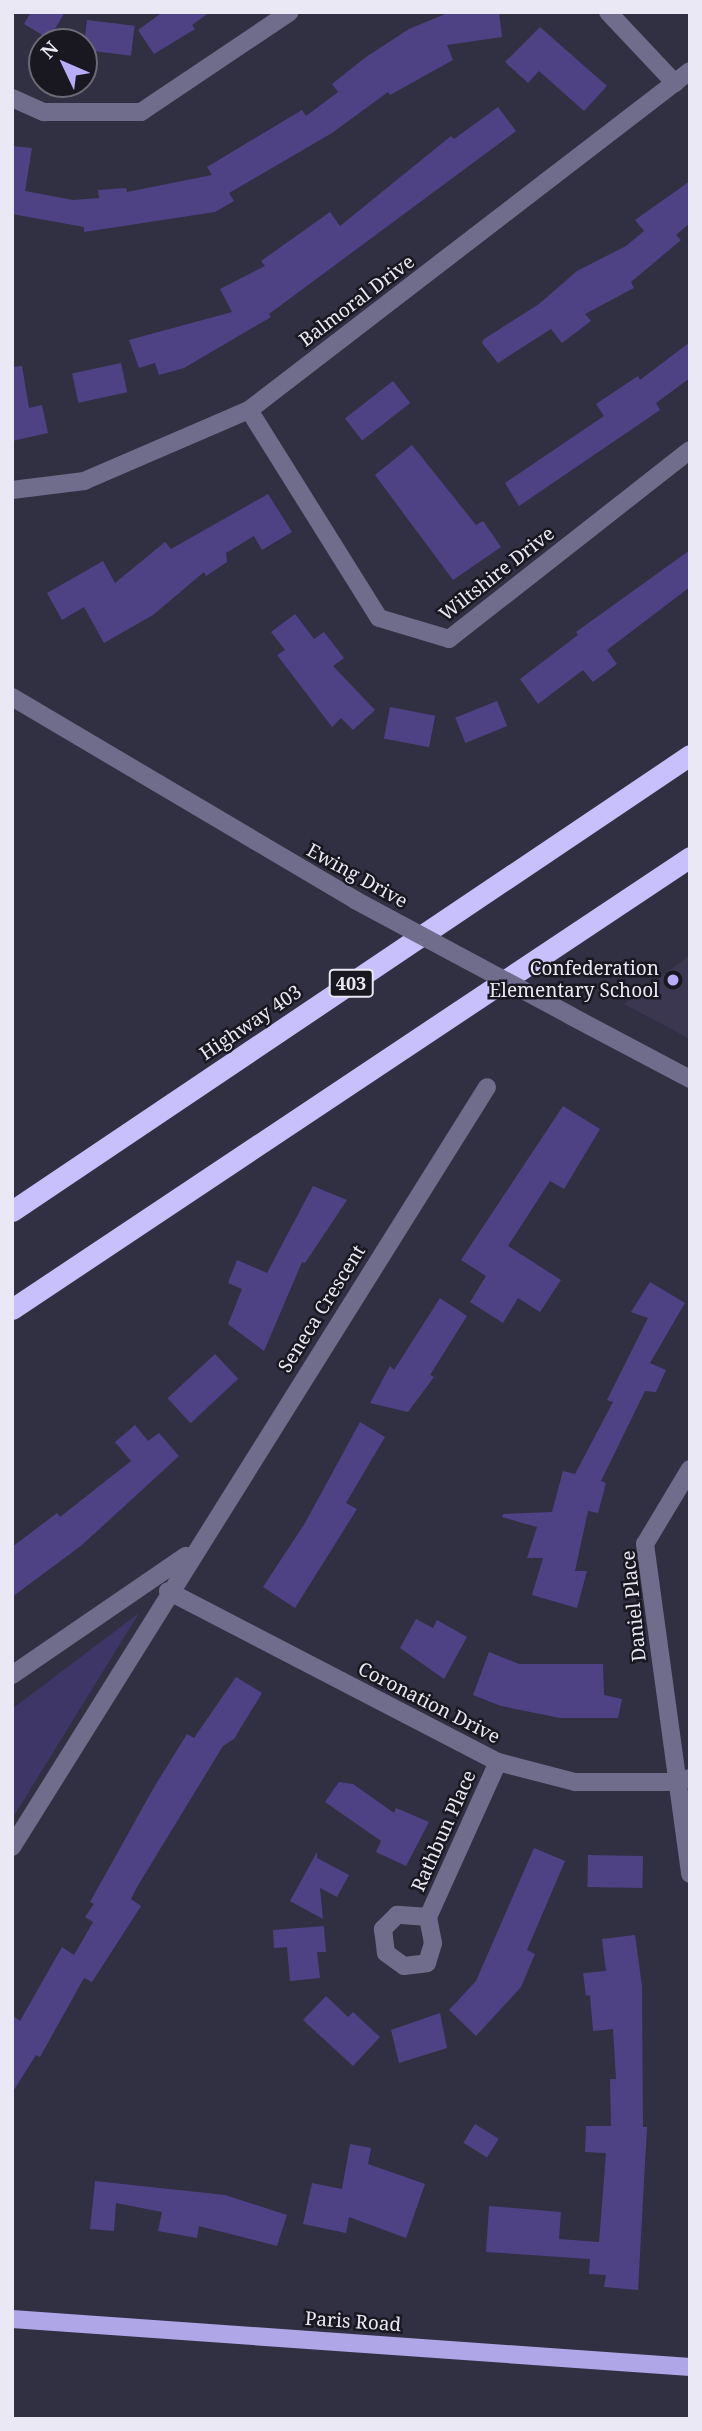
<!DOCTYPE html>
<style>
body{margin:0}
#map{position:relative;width:702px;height:2431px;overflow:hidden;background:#312f42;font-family:"Noto Serif",serif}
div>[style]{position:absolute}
.built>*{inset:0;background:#3b3751}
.green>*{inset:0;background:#3f3668}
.building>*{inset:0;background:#4f4284;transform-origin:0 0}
.minor>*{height:18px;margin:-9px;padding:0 9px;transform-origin:9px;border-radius:9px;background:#706d8c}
.major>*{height:18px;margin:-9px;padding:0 9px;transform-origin:9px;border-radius:9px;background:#aea6e6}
.highway>*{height:21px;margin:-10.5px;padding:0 10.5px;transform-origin:10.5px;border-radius:10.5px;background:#c7c0fd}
.minor-bridge>*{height:18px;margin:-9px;padding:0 9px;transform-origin:9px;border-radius:9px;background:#706d8c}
.dots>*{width:19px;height:19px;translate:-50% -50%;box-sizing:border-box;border:4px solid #191821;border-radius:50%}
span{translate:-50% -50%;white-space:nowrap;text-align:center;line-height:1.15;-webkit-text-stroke:5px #191821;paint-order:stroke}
.shield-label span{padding:2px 5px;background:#191821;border:2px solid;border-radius:5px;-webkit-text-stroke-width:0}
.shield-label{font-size:18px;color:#e9e8f4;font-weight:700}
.street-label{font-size:19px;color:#e9e8f4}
.poi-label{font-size:19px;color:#e9e8f4}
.right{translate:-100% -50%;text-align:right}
.frame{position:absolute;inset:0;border:14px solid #e9e8f4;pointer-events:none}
.north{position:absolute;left:28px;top:28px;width:70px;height:70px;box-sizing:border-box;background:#191821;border:2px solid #6c6b75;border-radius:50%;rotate:314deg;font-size:19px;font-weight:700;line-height:28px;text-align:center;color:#e9e8f4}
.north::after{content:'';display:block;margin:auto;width:24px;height:32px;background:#b6acf8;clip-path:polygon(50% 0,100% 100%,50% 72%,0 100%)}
</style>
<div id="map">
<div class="built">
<div style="clip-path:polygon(690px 955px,690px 1039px,624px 1004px)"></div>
</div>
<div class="green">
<div style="clip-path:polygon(139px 1613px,12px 1819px,12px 1709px)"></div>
</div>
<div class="building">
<div style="clip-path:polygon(31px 12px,65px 12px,49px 39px,24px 24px)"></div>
<div style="clip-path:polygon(163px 12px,210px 12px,192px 25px,195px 29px,154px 54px,138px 30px)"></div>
<div style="clip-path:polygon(450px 12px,499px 12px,502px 37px,447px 45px,453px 60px,390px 95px,388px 92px,332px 133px,229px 193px,234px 201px,215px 212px,84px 232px,84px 227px,12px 214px,12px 146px,32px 148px,25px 191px,73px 200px,99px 198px,98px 190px,126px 188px,127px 192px,212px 175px,207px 167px,302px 110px,306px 116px,338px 92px,332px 84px,366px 57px,409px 29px)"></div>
<div style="left:87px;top:20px;width:48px;height:30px;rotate:7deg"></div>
<div style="clip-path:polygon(540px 27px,607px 86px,584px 111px,539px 71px,528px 83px,505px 62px)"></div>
<div style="clip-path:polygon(498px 107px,516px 131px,269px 314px,271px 317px,184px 368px,159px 375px,155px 363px,139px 368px,129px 340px,232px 312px,220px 289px,265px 266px,261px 261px,330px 212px,340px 226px,451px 136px,454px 139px)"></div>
<div style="clip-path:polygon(690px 181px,690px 223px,676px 235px,681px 240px,631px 282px,634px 288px,585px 314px,591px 321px,562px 343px,551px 329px,498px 363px,482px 343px,484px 339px,539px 304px,577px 271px,626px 246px,644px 231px,635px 220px)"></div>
<div style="clip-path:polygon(690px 342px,690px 378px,656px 403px,660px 410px,519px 506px,505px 483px,604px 416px,596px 404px,638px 376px,640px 380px)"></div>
<div style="left:121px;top:363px;width:30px;height:50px;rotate:78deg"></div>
<div style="clip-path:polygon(22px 366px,29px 408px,42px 405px,48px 433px,12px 441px,12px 367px)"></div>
<div style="left:393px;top:381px;width:28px;height:61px;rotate:52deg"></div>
<div style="clip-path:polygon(412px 445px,476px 525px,483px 521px,501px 547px,453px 580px,375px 475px)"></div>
<div style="clip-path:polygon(268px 494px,292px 532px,262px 550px,254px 536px,226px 553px,227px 562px,206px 576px,204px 572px,153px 615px,104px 643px,84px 607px,62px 620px,47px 593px,103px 561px,115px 583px,165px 542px,171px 549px)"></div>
<div style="clip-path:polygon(690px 550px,690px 587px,607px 650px,617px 664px,593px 682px,583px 670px,538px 704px,520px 679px,578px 635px,576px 632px)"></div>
<div style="clip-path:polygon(295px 614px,314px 639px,324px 632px,344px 658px,333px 666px,375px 710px,353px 730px,341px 718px,332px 727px,277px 655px,285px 650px,271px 632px)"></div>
<div style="left:497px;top:701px;width:27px;height:45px;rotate:68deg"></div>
<div style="left:390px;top:707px;width:46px;height:32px;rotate:11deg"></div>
<div style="clip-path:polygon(563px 1106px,600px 1129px,564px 1189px,550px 1181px,508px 1246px,561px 1280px,540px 1312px,518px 1298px,503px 1323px,470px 1302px,486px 1276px,461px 1260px)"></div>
<div style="clip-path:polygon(313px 1186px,347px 1200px,305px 1263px,302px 1262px,264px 1351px,228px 1324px,242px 1289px,228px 1283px,237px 1260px,267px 1273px)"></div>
<div style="clip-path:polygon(650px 1282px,685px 1303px,650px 1363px,666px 1370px,656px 1392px,645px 1391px,601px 1481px,606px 1483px,598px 1513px,588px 1511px,575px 1571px,587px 1571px,577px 1608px,532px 1595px,543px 1558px,527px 1558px,537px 1527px,502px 1517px,503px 1514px,552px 1512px,563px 1471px,575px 1474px,613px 1402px,607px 1400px,648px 1318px,631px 1312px)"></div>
<div style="clip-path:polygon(440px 1298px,467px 1316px,430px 1375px,434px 1377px,408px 1412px,370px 1403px,390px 1366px,394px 1370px)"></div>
<div style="left:215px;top:1354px;width:34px;height:65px;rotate:47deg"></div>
<div style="clip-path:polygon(360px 1422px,385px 1437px,346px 1503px,357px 1509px,295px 1608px,263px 1587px,305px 1523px)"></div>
<div style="clip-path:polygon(135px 1425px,148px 1441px,159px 1433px,179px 1456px,82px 1545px,12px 1597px,12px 1547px,57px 1513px,60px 1517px,131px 1461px,115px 1442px)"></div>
<div style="clip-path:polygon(416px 1619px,433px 1628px,437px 1620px,467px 1637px,444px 1679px,400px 1648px)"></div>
<div style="clip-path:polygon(489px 1652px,519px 1664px,603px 1664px,604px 1695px,622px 1699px,618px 1718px,560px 1718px,501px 1706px,473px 1695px)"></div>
<div style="clip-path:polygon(236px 1677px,262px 1693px,234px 1739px,223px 1746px,137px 1887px,131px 1899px,141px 1906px,92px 1982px,84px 1978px,40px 2057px,36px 2055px,12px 2093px,12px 2015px,20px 2021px,62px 1947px,74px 1955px,93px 1922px,85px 1917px,94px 1904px,90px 1902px,153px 1789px,187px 1734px,194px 1738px)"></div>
<div style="clip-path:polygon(339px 1782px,353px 1784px,394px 1813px,396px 1808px,429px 1822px,406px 1866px,376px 1852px,381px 1841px,325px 1802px)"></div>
<div style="clip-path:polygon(534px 1848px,565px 1861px,527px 1950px,535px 1954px,521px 1987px,476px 2036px,449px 2010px,476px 1981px)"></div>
<div style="clip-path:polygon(317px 1852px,317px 1858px,349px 1875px,337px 1897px,320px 1888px,323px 1919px,290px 1901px)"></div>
<div style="left:588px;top:1855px;width:55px;height:32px;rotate:1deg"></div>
<div style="clip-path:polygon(324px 1926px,326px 1952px,317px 1952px,320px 1978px,290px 1981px,287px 1947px,274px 1948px,273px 1930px)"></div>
<div style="clip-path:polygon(635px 1935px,642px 1986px,643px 2127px,647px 2127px,638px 2290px,604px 2287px,606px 2275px,589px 2274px,590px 2259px,486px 2252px,489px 2206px,561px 2212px,559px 2239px,599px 2242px,606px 2153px,585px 2152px,586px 2126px,611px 2126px,610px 2079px,616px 2079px,613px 2029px,593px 2031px,590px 1995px,586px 1996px,583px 1973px,606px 1971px,602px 1939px)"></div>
<div style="clip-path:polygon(326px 1996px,348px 2017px,353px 2012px,380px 2037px,353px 2066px,303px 2020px)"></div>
<div style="clip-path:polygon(440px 2013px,447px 2048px,399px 2063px,391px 2030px)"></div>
<div style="left:475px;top:2124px;width:28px;height:22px;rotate:32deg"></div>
<div style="clip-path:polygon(350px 2144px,371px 2148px,368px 2164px,425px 2184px,406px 2238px,349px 2217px,346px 2233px,303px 2224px,312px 2183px,342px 2189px)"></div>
<div style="clip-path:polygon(95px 2181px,225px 2195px,287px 2215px,277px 2246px,199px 2226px,197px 2238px,158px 2231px,162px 2212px,116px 2203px,114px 2231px,90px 2229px)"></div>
</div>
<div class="minor">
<div style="left:608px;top:12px;width:98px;rotate:46.7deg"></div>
<div style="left:12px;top:98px;width:35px;rotate:24deg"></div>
<div style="left:44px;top:112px;width:97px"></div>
<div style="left:141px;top:112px;width:179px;rotate:-33.9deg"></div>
<div style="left:249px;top:410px;width:245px;rotate:58deg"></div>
<div style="left:379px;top:618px;width:73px;rotate:16.7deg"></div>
<div style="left:449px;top:639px;width:306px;rotate:-38.1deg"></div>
<div style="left:12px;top:490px;width:73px;rotate:-7.1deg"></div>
<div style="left:84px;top:481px;width:180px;rotate:-23.3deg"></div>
<div style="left:249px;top:410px;width:556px;rotate:-37.55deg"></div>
<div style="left:12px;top:697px;width:399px;rotate:30.6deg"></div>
<div style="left:571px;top:1016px;width:135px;rotate:27.9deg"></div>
<div style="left:690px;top:1469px;width:87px;rotate:121deg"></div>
<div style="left:645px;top:1544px;width:333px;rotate:82.2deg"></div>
<div style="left:168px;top:1591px;width:372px;rotate:27.4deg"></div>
<div style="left:498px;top:1762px;width:80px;rotate:14.6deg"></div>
<div style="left:575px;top:1782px;width:102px"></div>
<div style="left:677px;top:1782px;width:14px;rotate:-17deg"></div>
<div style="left:12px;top:1675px;width:211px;rotate:-34.4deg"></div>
<div style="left:12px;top:1847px;width:896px;rotate:-57.99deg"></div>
<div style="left:428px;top:1917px;width:31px;rotate:-176deg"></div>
<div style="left:397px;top:1915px;width:20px;rotate:135deg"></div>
<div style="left:383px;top:1929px;width:24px;rotate:83deg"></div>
<div style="left:386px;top:1953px;width:22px;rotate:36deg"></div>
<div style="left:404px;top:1966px;width:23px;rotate:-7deg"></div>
<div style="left:427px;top:1963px;width:21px;rotate:-73deg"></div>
<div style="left:433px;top:1943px;width:26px;rotate:-101deg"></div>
<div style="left:428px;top:1917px;width:170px;rotate:-65.7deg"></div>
</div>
<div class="major">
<div style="left:12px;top:2319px;width:680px;rotate:4.05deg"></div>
</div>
<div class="highway">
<div style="left:12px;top:1211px;width:817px;rotate:-33.92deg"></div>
<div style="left:12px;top:1309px;width:815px;rotate:-33.69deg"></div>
</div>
<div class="minor-bridge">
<div style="left:355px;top:900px;width:245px;rotate:28.2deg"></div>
</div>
<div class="dots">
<div style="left:673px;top:980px;background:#b6acf8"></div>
</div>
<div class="shield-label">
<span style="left:351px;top:983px">403</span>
</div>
<div class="street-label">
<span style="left:357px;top:301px;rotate:-37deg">Balmoral Drive</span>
<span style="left:497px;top:574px;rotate:-38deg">Wiltshire Drive</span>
<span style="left:357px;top:876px;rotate:29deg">Ewing Drive</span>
<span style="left:251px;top:1023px;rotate:-34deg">Highway 403</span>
<span style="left:322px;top:1309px;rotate:-58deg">Seneca Crescent</span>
<span style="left:634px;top:1606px;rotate:-96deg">Daniel Place</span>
<span style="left:429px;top:1703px;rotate:27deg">Coronation Drive</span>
<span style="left:444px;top:1831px;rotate:-66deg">Rathbun Place</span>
<span style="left:353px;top:2322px;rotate:4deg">Paris Road</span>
</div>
<div class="poi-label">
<span class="right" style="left:659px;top:980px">Confederation<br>Elementary School</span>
</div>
<div class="frame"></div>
<div class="north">N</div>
</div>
